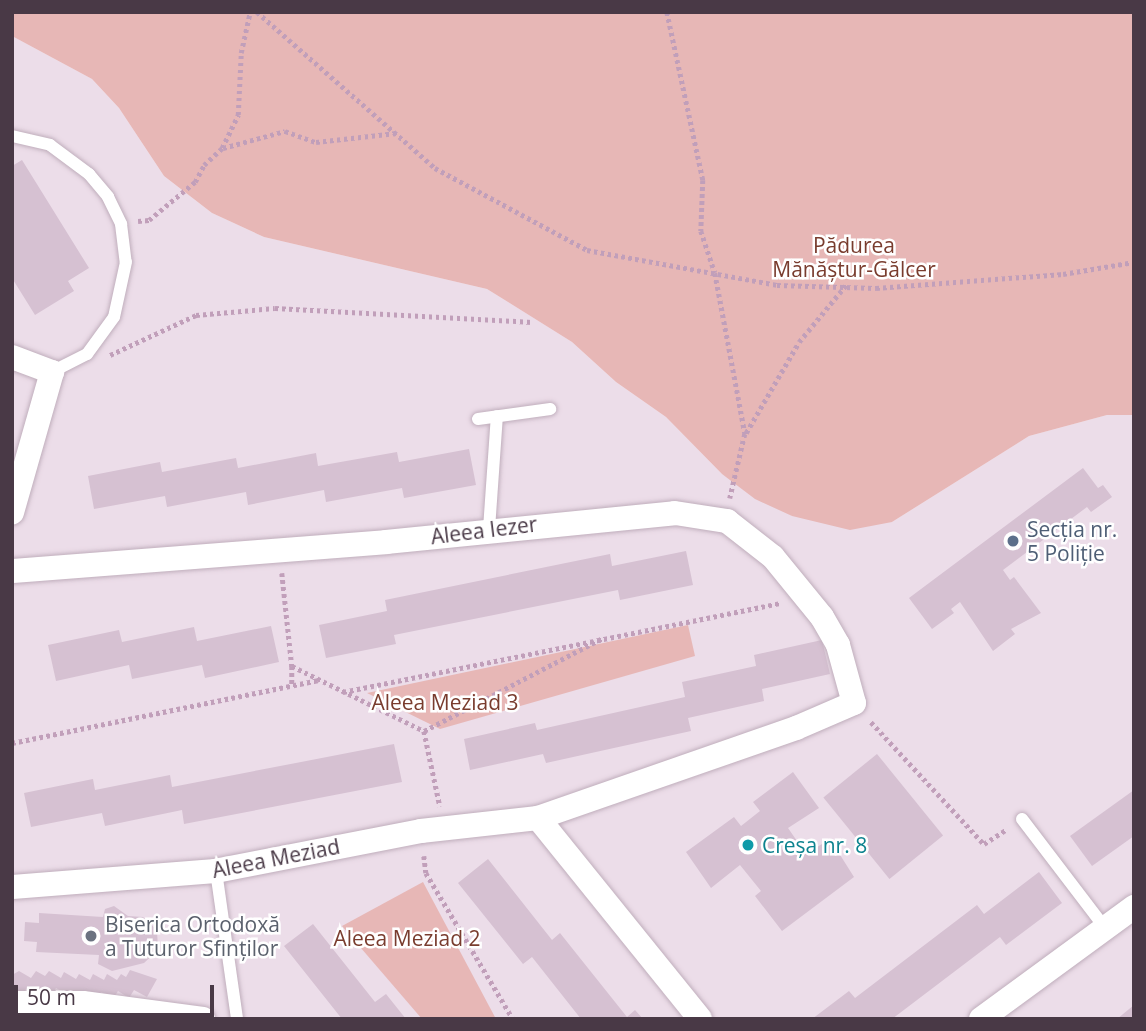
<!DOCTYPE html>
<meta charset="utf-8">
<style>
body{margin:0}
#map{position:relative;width:1146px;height:1031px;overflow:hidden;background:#f5ebf2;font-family:"Open Sans",sans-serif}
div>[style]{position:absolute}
.residential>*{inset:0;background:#ecdde9}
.green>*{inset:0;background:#e7b7b6}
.building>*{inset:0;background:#d6c1d2;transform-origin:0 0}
.path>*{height:4.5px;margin-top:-2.25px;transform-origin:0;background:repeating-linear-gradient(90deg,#c19fba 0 3.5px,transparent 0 7px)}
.roads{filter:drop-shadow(0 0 2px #c0aebc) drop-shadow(0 0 2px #c0aebc)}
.service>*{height:12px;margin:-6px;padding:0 6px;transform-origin:6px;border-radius:6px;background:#fff}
.minor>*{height:24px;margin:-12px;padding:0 12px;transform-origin:12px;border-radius:12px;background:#fff}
.dots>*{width:19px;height:19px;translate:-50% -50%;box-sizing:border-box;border:4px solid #fff;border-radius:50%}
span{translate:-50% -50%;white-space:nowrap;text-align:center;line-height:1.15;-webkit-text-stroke:5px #fff;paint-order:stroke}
.park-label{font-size:21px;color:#793c2e}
.service-label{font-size:21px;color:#4e5e75}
.left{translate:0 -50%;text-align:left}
.street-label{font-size:21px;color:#493946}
.culture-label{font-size:21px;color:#0d838f}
.worship-label{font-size:21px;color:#5b616d}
.frame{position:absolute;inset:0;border:14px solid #493946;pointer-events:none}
.scale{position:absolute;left:14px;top:985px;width:200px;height:32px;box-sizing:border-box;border:4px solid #493946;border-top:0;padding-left:9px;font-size:21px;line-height:24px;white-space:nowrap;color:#493946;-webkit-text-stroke:5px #fff;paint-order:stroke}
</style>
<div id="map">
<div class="residential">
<div style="clip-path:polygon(12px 36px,92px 79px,119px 108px,164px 176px,212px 213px,264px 237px,487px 289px,572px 342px,616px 382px,666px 417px,722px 474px,792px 516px,892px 522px,1029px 436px,1107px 415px,1134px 415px,1134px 1019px,12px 1019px)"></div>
</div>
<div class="green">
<div style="clip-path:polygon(12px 12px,1134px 12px,1134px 415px,1107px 415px,1029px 436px,892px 522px,850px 530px,792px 516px,755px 499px,722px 474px,666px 417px,616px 382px,572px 342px,487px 289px,264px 237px,212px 213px,164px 176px,119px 108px,92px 79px,12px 36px)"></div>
<div style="clip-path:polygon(688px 625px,695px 656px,440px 729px,367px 693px)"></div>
<div style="clip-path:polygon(423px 882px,496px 1019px,422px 1019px,342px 926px)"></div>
</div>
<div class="building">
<div style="clip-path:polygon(22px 160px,89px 268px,68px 281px,74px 291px,35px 315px,12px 278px,12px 166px)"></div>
<div style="clip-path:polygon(469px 449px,476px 485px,404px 498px,402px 488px,326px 502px,324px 490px,248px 505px,246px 492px,167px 507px,165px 496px,94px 509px,88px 476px,160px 462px,162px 472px,236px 458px,238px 468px,316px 453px,318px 466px,397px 452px,399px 462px)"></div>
<div style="clip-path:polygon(1083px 468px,1098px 488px,1103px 485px,1112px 497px,1091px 512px,1087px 507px,1003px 570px,1010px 580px,1014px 577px,1041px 613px,1011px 629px,1015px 634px,993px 651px,960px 602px,951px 609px,954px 613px,932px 629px,909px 598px)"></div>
<div style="clip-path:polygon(686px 551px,693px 585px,620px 600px,618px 590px,394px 635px,396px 644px,326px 658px,319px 625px,387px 611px,385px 600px,610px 554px,612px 566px)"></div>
<div style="clip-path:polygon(271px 626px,279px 662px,205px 678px,202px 665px,132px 679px,129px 665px,56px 681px,48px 645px,119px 630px,122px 642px,194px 627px,197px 641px)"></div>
<div style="clip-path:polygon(822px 640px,830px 674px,762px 689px,764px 701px,688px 718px,691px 731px,546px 763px,543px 754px,470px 770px,464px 739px,535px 723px,537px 730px,685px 697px,682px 682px,756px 666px,754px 655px)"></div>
<div style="clip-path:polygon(394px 744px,402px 782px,184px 824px,182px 810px,105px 826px,102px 813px,31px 827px,24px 793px,93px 779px,95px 790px,170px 775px,172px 787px)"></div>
<div style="left:877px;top:754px;width:105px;height:69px;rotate:51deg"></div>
<div style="clip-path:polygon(793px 772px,819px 808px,788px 828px,806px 854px,830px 839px,854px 877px,782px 931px,755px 896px,761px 891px,740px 865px,711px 888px,686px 852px,734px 817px,741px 826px,760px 811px,753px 802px)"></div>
<div style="clip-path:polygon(1134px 790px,1134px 836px,1092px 866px,1070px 836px)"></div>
<div style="clip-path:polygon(488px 859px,552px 940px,560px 933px,627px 1017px,635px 1010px,643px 1019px,581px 1019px,532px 957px,523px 964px,458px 883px)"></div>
<div style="clip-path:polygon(1039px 872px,1062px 903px,1006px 945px,1000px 937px,892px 1019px,812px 1019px,849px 991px,855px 998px,977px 905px,984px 914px)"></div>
<div style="clip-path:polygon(114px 906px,128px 916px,143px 917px,157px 930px,158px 950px,144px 963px,112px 971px,98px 964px,99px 955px,36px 952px,37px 942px,24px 941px,25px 922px,39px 923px,39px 913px,103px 917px,105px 909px)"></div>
<div style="clip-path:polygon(313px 924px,375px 1002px,386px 994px,406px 1019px,342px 1019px,284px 946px)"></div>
<div style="clip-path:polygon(130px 970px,157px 979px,147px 997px,134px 990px,129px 998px,118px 991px,113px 999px,101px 992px,98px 998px,68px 995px,56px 988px,52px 996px,41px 989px,37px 996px,26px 989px,22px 996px,12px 991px,12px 975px,19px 971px,31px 978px,36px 971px,45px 976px,49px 971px,61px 978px,64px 972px,76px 979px,79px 974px,90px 980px,93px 974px,104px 980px,107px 974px,117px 980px,121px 974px,126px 977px)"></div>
<div style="clip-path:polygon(1134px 1005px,1134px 1019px,1117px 1019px)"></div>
</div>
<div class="path">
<div style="left:257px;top:12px;width:237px;rotate:41.2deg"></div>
<div style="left:435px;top:168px;width:173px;rotate:28.3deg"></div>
<div style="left:587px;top:250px;width:193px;rotate:10.4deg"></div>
<div style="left:777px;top:285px;width:99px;rotate:1.7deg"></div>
<div style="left:876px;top:288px;width:188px;rotate:-4.3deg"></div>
<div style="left:1063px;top:274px;width:72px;rotate:-9.6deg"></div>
<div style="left:667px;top:12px;width:172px;rotate:77.9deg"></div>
<div style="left:703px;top:180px;width:51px;rotate:92.2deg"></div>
<div style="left:701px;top:231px;width:44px;rotate:71.6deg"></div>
<div style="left:715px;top:273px;width:164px;rotate:79.4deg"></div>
<div style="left:745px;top:434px;width:66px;rotate:103.2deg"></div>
<div style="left:223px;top:148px;width:64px;rotate:-15.3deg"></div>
<div style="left:285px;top:131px;width:33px;rotate:20deg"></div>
<div style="left:316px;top:142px;width:81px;rotate:-6.4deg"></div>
<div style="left:138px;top:221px;width:11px;rotate:-5deg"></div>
<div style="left:149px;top:220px;width:60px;rotate:-39.6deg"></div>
<div style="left:195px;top:182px;width:19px;rotate:-62deg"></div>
<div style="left:204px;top:165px;width:25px;rotate:-43deg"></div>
<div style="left:222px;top:148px;width:37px;rotate:-64deg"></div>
<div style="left:238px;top:115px;width:62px;rotate:-87.2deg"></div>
<div style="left:241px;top:53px;width:42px;rotate:-77.6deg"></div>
<div style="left:110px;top:355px;width:95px;rotate:-24.9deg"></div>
<div style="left:196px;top:315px;width:79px;rotate:-5.1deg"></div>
<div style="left:275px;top:308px;width:257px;rotate:3.1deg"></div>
<div style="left:746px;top:433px;width:105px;rotate:-59.8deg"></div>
<div style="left:799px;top:342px;width:74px;rotate:-50.5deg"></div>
<div style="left:282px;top:573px;width:94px;rotate:83.9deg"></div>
<div style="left:292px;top:666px;width:147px;rotate:26.2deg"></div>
<div style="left:424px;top:731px;width:77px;rotate:78deg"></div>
<div style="left:292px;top:666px;width:19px;rotate:90deg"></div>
<div style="left:343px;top:692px;width:447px;rotate:-11.5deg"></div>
<div style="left:871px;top:722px;width:166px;rotate:47.2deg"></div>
<div style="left:984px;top:844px;width:27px;rotate:-33deg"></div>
<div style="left:424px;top:731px;width:202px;rotate:-27.5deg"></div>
<div style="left:12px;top:743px;width:312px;rotate:-11.6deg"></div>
<div style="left:424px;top:856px;width:17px;rotate:83deg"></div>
<div style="left:426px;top:873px;width:170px;rotate:59.2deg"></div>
</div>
<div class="roads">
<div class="service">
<div style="left:12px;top:136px;width:39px;rotate:13deg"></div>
<div style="left:50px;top:145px;width:49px;rotate:36.6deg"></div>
<div style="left:89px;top:174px;width:30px;rotate:50deg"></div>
<div style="left:108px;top:197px;width:30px;rotate:64deg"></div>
<div style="left:121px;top:224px;width:38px;rotate:83deg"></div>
<div style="left:126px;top:262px;width:56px;rotate:102.3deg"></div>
<div style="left:114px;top:317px;width:46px;rotate:126.1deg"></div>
<div style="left:87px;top:354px;width:39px;rotate:153deg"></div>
<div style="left:478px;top:419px;width:73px;rotate:-7.9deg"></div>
<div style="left:489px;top:529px;width:113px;rotate:-86deg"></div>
<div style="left:1022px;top:819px;width:137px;rotate:52.7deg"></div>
<div style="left:216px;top:871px;width:149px;rotate:81.9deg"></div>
</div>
<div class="minor">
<div style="left:12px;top:357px;width:43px;rotate:20.6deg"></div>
<div style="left:52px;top:372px;width:146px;rotate:105.9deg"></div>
<div style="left:12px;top:571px;width:375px;rotate:-4.4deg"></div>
<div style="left:386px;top:542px;width:290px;rotate:-5.7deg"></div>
<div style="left:675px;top:513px;width:53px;rotate:8.7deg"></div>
<div style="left:727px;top:521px;width:58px;rotate:38deg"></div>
<div style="left:773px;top:557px;width:77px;rotate:50.8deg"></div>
<div style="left:822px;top:617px;width:32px;rotate:60deg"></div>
<div style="left:838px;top:645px;width:60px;rotate:74.6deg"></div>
<div style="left:854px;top:703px;width:63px;rotate:156.7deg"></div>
<div style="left:796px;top:728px;width:273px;rotate:160.8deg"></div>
<div style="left:538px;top:818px;width:118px;rotate:173.7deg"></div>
<div style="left:421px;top:831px;width:209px;rotate:169deg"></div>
<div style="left:216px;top:871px;width:205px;rotate:175.5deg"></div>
<div style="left:538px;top:818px;width:258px;rotate:51.1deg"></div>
<div style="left:12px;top:1003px;width:71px"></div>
<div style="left:83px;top:1003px;width:121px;rotate:7.6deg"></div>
<div style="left:981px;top:1019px;width:190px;rotate:-36.2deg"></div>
</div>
</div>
<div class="dots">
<div style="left:1013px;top:541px;background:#5c6f8a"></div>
<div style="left:748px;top:845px;background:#0f9aa8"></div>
<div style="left:91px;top:936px;background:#6b7280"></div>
</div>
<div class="park-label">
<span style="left:854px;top:257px">Pădurea<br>Mănăștur-Gălcer</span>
<span style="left:445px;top:702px">Aleea Meziad 3</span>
<span style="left:407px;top:938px">Aleea Meziad 2</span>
</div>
<div class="service-label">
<span class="left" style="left:1027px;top:541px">Secția nr.<br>5 Poliție</span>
</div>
<div class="street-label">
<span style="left:484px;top:530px;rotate:-7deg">Aleea Iezer</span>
<span style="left:276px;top:858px;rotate:-11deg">Aleea Meziad</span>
</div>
<div class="culture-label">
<span class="left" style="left:762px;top:845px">Creșa nr. 8</span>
</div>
<div class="worship-label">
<span class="left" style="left:105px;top:936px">Biserica Ortodoxă<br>a Tuturor Sfinților</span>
</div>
<div class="frame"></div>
<div class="scale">50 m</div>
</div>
